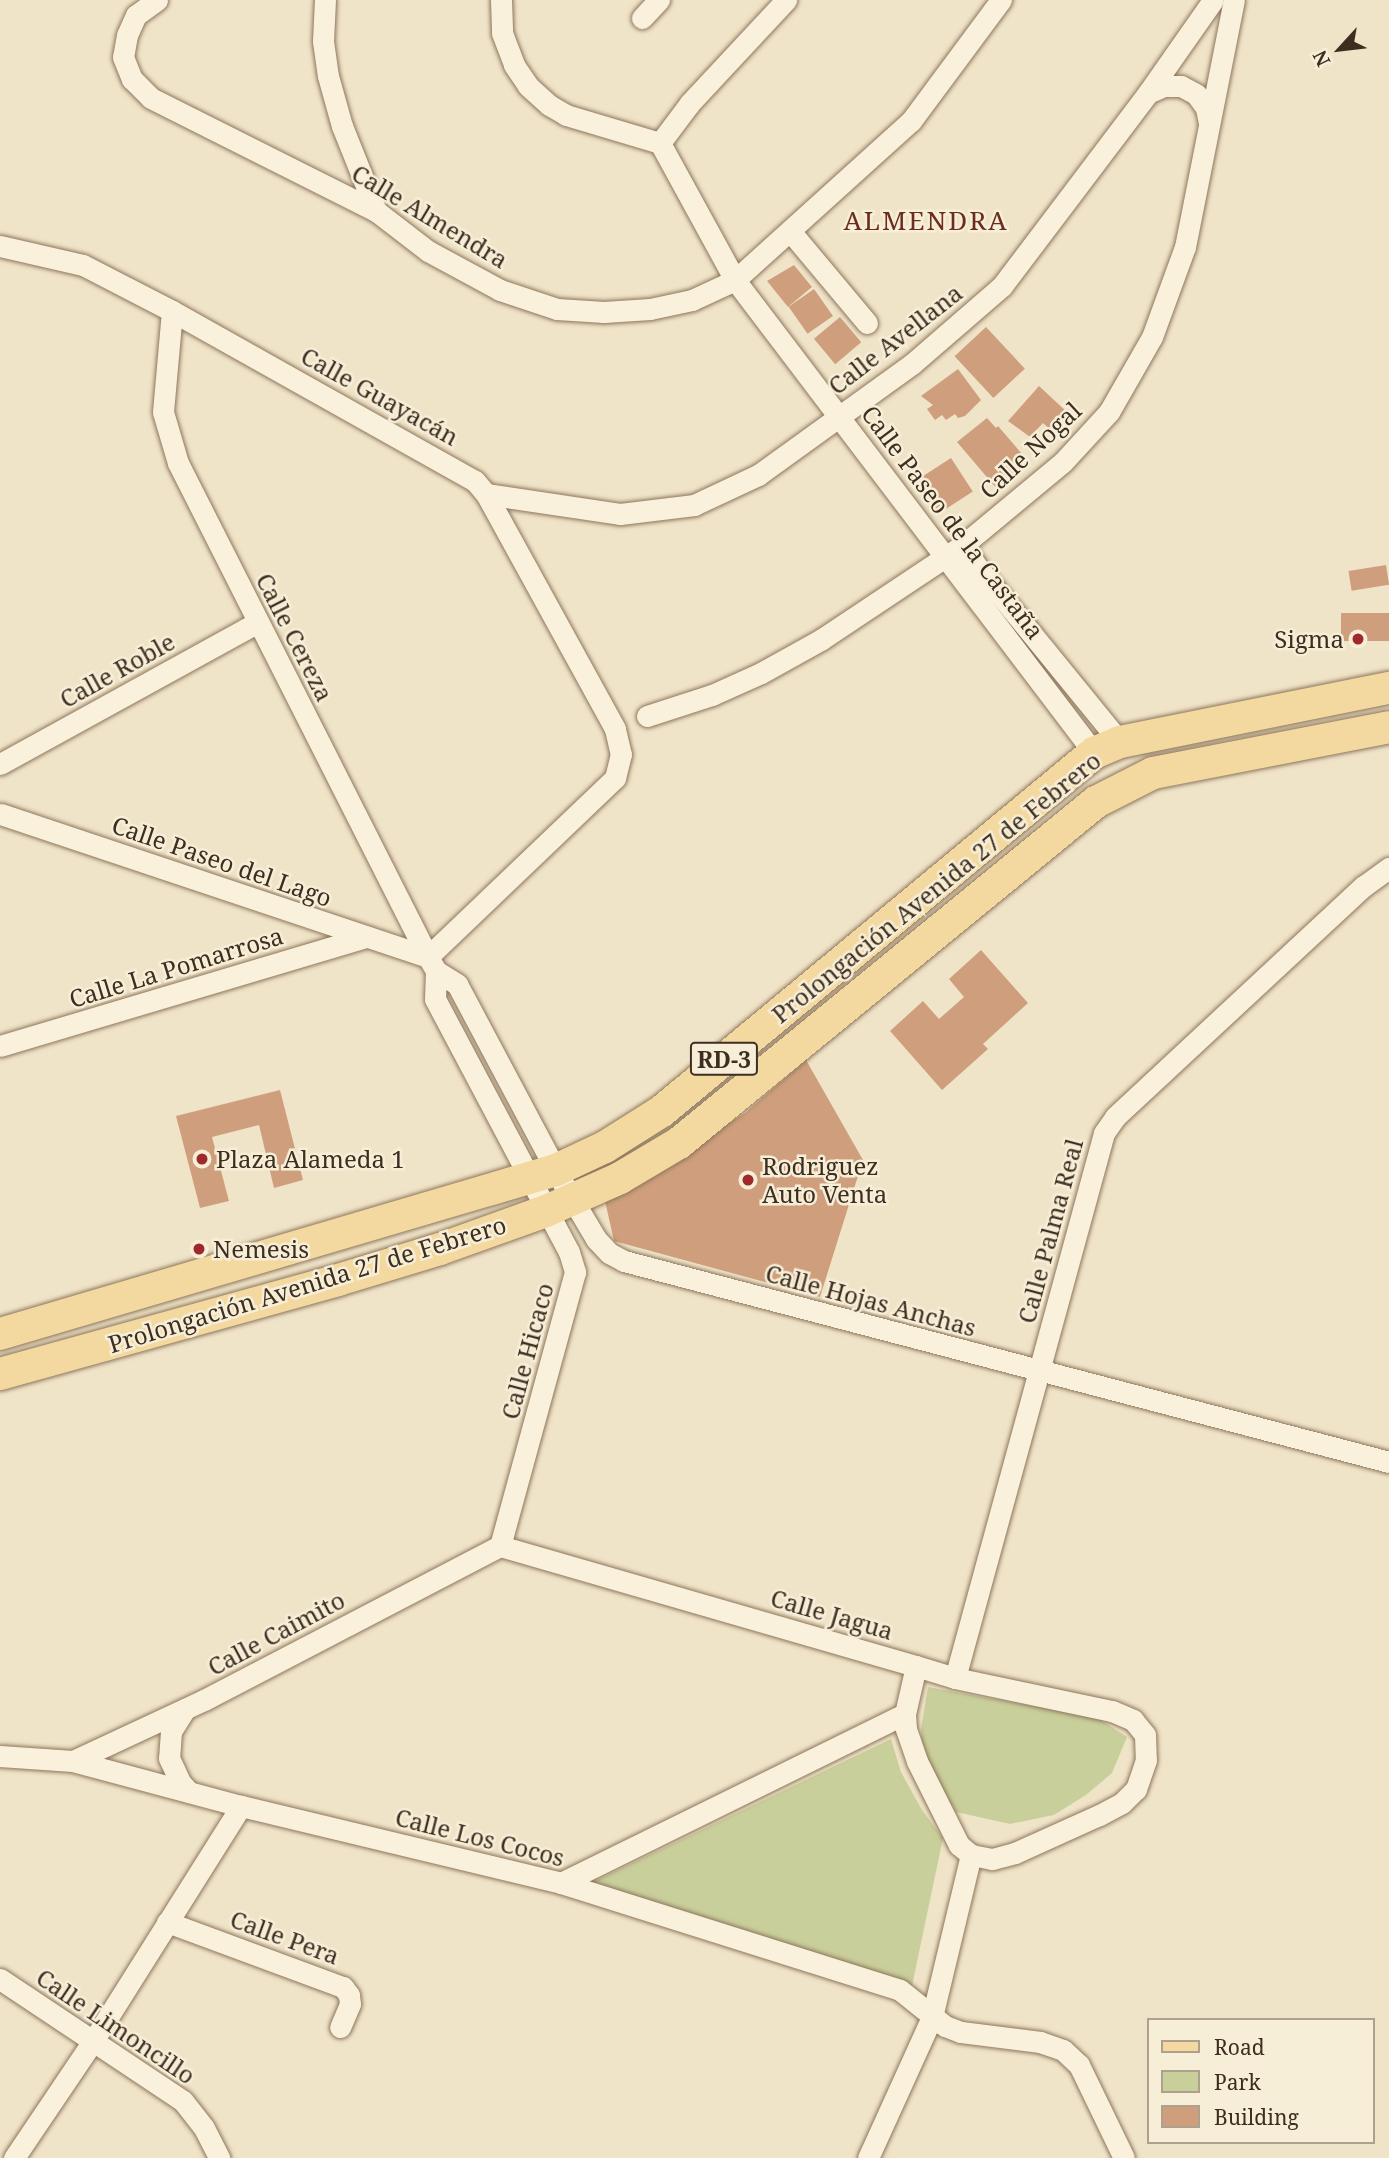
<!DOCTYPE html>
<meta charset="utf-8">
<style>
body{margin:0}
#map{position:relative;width:1389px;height:2158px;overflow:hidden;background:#f0e4c8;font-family:"Noto Serif",serif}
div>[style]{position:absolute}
.green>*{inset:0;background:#c9cf9b}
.building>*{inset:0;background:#cf9f7d;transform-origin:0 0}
.roads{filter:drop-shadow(0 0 2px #8d765c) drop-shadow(0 0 2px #8d765c)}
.street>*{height:21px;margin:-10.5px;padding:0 10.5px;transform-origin:10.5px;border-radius:10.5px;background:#faf1dc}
.primary>*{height:32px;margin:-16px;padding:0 16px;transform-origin:16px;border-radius:16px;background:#f3d9a0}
.dots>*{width:19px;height:19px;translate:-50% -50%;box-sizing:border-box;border:4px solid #f7eed8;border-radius:50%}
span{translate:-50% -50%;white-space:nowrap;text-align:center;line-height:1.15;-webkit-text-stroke:5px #f7eed8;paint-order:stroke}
.shield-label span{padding:2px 5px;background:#f7eed8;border:2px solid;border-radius:5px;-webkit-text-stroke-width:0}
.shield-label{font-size:23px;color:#3d2e20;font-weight:700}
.street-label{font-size:24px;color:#3d2e20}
.poi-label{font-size:24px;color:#3d2e20}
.right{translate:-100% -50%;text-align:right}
.left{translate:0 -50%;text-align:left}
.neighbourhood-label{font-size:26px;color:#6b2e1e;letter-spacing:2px}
.legend{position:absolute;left:1147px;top:2018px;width:228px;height:126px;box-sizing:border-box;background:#f7eed8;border:2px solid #ada18e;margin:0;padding:9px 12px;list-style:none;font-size:21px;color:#3d2e20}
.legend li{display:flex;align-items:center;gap:14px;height:35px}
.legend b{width:35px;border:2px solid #ada18e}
.north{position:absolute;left:1305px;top:14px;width:70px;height:70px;-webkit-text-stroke:5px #f7eed8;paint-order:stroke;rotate:243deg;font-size:19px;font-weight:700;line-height:28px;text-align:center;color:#3d2e20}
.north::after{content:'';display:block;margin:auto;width:24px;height:32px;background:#3d2e20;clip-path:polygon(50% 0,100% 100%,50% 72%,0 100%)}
</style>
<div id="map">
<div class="green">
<div style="clip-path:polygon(928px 1687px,1098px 1718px,1127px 1737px,1112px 1773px,1086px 1795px,1054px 1815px,1010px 1824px,956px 1812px,923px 1759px,921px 1729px)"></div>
<div style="clip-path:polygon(891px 1739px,901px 1772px,922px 1810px,943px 1838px,912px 1986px,593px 1882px)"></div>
</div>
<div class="building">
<div style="clip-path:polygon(794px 265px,812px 287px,788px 307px,767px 281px)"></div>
<div style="left:814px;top:289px;width:33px;height:31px;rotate:55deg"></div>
<div style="left:840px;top:317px;width:33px;height:34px;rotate:50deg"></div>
<div style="left:986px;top:327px;width:57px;height:43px;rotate:47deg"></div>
<div style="clip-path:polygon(958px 369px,981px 400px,965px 416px,958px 418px,955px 414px,946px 420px,942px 415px,935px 420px,927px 409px,933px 405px,921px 396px)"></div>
<div style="clip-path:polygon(1039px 386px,1068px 413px,1052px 431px,1043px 423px,1030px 437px,1008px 421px)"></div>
<div style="clip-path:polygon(987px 418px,996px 428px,998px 426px,1029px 462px,997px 489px,957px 442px)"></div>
<div style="left:951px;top:458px;width:40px;height:42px;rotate:57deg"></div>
<div style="left:1386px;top:565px;width:20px;height:38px;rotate:81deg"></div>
<div style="left:1389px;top:613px;width:28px;height:48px;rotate:90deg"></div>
<div style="clip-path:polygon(981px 950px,1028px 1003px,983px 1044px,988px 1049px,942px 1090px,890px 1031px,923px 1001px,939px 1019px,964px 997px,949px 979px)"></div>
<div style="clip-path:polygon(806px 1060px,863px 1160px,820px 1297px,614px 1241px,605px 1201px,745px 1113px)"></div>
<div style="clip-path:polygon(280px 1090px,303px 1180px,274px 1188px,259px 1125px,212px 1137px,229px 1201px,200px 1208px,176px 1116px)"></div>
</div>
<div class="roads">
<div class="street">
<div style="left:157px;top:0;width:26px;rotate:144deg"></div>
<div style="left:136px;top:15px;width:22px;rotate:114deg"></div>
<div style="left:127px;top:35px;width:22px;rotate:100deg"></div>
<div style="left:123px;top:57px;width:24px;rotate:68deg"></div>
<div style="left:132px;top:79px;width:27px;rotate:45deg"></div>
<div style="left:151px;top:98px;width:252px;rotate:26.7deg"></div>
<div style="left:376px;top:211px;width:66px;rotate:37.6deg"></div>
<div style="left:428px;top:251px;width:82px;rotate:28.4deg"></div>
<div style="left:500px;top:290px;width:60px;rotate:18.4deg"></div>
<div style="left:557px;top:309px;width:47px;rotate:3.7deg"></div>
<div style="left:604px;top:312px;width:46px;rotate:-3.7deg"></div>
<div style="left:650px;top:309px;width:43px;rotate:-12.1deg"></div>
<div style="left:692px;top:300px;width:47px;rotate:-24.9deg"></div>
<div style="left:735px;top:280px;width:237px;rotate:-42.1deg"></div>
<div style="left:911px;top:121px;width:151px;rotate:-53.4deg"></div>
<div style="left:325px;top:0;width:41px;rotate:92.8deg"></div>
<div style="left:323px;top:41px;width:35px;rotate:82deg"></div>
<div style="left:328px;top:76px;width:52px;rotate:74.4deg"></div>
<div style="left:342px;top:126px;width:92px;rotate:68.2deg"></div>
<div style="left:501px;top:0;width:33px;rotate:88deg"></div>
<div style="left:502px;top:33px;width:34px;rotate:69deg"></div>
<div style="left:514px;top:65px;width:25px;rotate:56deg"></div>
<div style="left:528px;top:86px;width:28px;rotate:42deg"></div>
<div style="left:549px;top:105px;width:20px;rotate:30deg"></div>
<div style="left:566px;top:115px;width:98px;rotate:16.6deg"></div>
<div style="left:642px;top:18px;width:25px;rotate:-47deg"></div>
<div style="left:1148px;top:93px;width:17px;rotate:-24deg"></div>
<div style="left:1164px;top:86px;width:17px"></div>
<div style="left:1181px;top:86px;width:17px;rotate:28deg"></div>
<div style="left:1196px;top:94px;width:17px;rotate:54deg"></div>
<div style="left:1206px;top:108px;width:15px;rotate:79deg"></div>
<div style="left:660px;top:143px;width:156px;rotate:61.3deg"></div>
<div style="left:735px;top:280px;width:594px;rotate:52.8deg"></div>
<div style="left:660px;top:143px;width:50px;rotate:-53.1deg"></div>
<div style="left:690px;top:103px;width:141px;rotate:-47deg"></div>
<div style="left:790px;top:231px;width:120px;rotate:50.1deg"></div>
<div style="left:0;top:246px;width:85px;rotate:12.9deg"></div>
<div style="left:83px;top:265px;width:100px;rotate:27.3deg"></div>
<div style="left:172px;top:311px;width:347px;rotate:29.3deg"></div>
<div style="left:475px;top:481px;width:17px;rotate:50deg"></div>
<div style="left:486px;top:494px;width:268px;rotate:61.2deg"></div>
<div style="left:615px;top:729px;width:26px;rotate:77deg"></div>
<div style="left:621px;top:754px;width:25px;rotate:104deg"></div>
<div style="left:615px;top:778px;width:259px;rotate:136.3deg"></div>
<div style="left:428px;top:957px;width:451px;rotate:-161.5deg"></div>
<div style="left:172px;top:311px;width:101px;rotate:95.1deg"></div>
<div style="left:163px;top:412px;width:53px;rotate:73.6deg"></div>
<div style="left:178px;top:463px;width:554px;rotate:63.16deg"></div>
<div style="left:428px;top:957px;width:16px;rotate:60deg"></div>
<div style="left:436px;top:971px;width:25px;rotate:32deg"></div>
<div style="left:457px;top:984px;width:228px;rotate:62deg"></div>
<div style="left:564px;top:1185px;width:63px;rotate:59.3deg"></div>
<div style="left:596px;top:1239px;width:19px;rotate:47deg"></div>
<div style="left:609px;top:1253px;width:17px;rotate:28deg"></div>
<div style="left:624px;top:1261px;width:791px;rotate:14.72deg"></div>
<div style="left:486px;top:494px;width:135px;rotate:8.5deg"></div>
<div style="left:620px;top:514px;width:75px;rotate:-6.9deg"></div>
<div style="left:694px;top:505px;width:71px;rotate:-25.1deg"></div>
<div style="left:758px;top:475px;width:190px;rotate:-35.8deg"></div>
<div style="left:912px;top:364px;width:119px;rotate:-40.9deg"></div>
<div style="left:1002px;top:286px;width:242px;rotate:-52.9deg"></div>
<div style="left:1148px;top:93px;width:113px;rotate:-55deg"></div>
<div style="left:963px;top:545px;width:27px;rotate:57deg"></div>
<div style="left:978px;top:568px;width:225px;rotate:50.8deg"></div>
<div style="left:647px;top:716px;width:68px;rotate:-17.9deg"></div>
<div style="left:712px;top:695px;width:54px;rotate:-24.2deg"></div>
<div style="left:761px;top:673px;width:70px;rotate:-29.1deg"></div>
<div style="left:822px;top:639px;width:169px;rotate:-33.7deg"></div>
<div style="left:963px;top:545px;width:130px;rotate:-39.7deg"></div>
<div style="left:1063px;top:462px;width:68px;rotate:-47.4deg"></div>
<div style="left:1109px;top:412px;width:86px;rotate:-60.2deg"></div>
<div style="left:1152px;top:337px;width:96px;rotate:-69.9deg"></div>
<div style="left:1185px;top:247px;width:252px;rotate:-78.8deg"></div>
<div style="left:0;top:764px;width:294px;rotate:-28.8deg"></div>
<div style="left:436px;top:971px;width:28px;rotate:92deg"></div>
<div style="left:435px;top:999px;width:286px;rotate:62.1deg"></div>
<div style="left:569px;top:1252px;width:21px;rotate:73deg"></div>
<div style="left:575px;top:1272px;width:284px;rotate:105.3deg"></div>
<div style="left:0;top:1046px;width:382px;rotate:-16.6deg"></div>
<div style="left:500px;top:1546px;width:433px;rotate:16.1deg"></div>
<div style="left:916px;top:1666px;width:41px;rotate:17.1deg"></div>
<div style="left:955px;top:1678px;width:160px;rotate:11.9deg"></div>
<div style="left:1112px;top:1711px;width:23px;rotate:23deg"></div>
<div style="left:1133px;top:1720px;width:19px;rotate:51deg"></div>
<div style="left:1145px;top:1735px;width:25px;rotate:88deg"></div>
<div style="left:1146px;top:1760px;width:31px;rotate:109deg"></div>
<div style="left:1136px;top:1789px;width:20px;rotate:135deg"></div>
<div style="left:1122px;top:1803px;width:26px;rotate:152deg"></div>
<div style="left:1099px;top:1815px;width:92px;rotate:155.7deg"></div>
<div style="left:1015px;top:1853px;width:24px;rotate:165deg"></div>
<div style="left:992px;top:1859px;width:21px;rotate:-169deg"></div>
<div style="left:971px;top:1855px;width:16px;rotate:-140deg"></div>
<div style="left:959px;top:1845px;width:94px;rotate:-116.6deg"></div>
<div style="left:917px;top:1761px;width:34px;rotate:-109deg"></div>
<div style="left:906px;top:1729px;width:15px;rotate:-94deg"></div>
<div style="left:905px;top:1714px;width:49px;rotate:-77.1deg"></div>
<div style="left:955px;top:1678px;width:565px;rotate:-74.71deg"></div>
<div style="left:1104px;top:1133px;width:19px;rotate:-55deg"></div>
<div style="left:1115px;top:1117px;width:340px;rotate:-42.9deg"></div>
<div style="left:1364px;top:886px;width:31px;rotate:-36deg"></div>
<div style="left:185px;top:1709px;width:26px;rotate:122deg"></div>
<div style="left:171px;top:1731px;width:27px;rotate:94deg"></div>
<div style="left:169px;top:1758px;width:26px;rotate:65deg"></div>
<div style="left:180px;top:1782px;width:13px;rotate:48deg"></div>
<div style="left:0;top:1756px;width:73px;rotate:3.9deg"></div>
<div style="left:73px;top:1761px;width:174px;rotate:15deg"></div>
<div style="left:241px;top:1806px;width:329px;rotate:13.5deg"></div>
<div style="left:561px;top:1883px;width:355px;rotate:17.5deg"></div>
<div style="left:900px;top:1990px;width:58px;rotate:38.7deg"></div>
<div style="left:945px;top:2026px;width:17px;rotate:21deg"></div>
<div style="left:961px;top:2032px;width:80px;rotate:7.2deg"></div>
<div style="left:1040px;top:2042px;width:24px;rotate:19deg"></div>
<div style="left:1063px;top:2050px;width:22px;rotate:43deg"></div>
<div style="left:1079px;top:2065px;width:103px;rotate:64.2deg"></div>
<div style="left:73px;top:1761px;width:145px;rotate:-25deg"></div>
<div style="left:204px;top:1700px;width:334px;rotate:-27.5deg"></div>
<div style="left:561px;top:1883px;width:383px;rotate:-26.2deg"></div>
<div style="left:167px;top:1922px;width:188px;rotate:20.3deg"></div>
<div style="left:343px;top:1987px;width:10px;rotate:53deg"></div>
<div style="left:349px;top:1995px;width:9px;rotate:84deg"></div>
<div style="left:350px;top:2004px;width:25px;rotate:113deg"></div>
<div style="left:0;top:1979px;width:220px;rotate:33.7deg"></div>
<div style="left:183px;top:2101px;width:34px;rotate:52deg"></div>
<div style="left:204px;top:2128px;width:34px;rotate:63deg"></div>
<div style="left:14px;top:2158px;width:141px;rotate:-56deg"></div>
<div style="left:93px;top:2041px;width:278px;rotate:-57.8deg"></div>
<div style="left:868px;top:2158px;width:155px;rotate:-65.6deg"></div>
<div style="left:932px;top:2017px;width:167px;rotate:-76.5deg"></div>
</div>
<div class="primary">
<div style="left:0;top:1334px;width:580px;rotate:-16.43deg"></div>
<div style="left:556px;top:1170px;width:54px;rotate:-25.1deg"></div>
<div style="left:605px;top:1147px;width:67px;rotate:-32.3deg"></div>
<div style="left:662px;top:1111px;width:561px;rotate:-39.65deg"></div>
<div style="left:1094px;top:753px;width:28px;rotate:-23deg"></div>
<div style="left:1120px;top:742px;width:274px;rotate:-11.4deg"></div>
<div style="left:0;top:1374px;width:351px;rotate:-15.5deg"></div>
<div style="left:338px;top:1280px;width:107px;rotate:-16.9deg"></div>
<div style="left:440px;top:1249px;width:113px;rotate:-19.7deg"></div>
<div style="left:546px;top:1211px;width:81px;rotate:-24deg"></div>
<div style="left:620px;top:1178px;width:69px;rotate:-30.7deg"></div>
<div style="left:679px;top:1143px;width:539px;rotate:-39.27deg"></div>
<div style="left:1096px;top:802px;width:64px;rotate:-27deg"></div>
<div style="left:1153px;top:773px;width:240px;rotate:-11deg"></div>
</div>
</div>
<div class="dots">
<div style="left:1358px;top:639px;background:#9e2a2b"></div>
<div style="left:202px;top:1159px;background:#9e2a2b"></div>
<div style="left:748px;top:1180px;background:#9e2a2b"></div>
<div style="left:199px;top:1249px;background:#9e2a2b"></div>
</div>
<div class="shield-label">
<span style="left:724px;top:1059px">RD-3</span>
</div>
<div class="street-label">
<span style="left:430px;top:216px;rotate:31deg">Calle Almendra</span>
<span style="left:895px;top:339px;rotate:-38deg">Calle Avellana</span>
<span style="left:380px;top:396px;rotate:29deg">Calle Guayacán</span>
<span style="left:1030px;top:450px;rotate:-43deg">Calle Nogal</span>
<span style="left:953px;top:522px;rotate:53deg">Calle Paseo de la Castaña</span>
<span style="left:295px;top:637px;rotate:63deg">Calle Cereza</span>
<span style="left:117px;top:670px;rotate:-29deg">Calle Roble</span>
<span style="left:222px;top:861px;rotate:19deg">Calle Paseo del Lago</span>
<span style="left:936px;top:887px;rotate:-39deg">Prolongación Avenida 27 de Febrero</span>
<span style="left:176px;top:967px;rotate:-17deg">Calle La Pomarrosa</span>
<span style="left:1050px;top:1231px;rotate:-75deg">Calle Palma Real</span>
<span style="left:307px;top:1284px;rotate:-17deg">Prolongación Avenida 27 de Febrero</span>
<span style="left:871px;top:1300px;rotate:15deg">Calle Hojas Anchas</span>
<span style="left:527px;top:1351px;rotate:-75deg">Calle Hicaco</span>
<span style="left:832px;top:1614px;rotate:16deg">Calle Jagua</span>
<span style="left:276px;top:1633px;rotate:-28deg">Calle Caimito</span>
<span style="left:480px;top:1837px;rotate:14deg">Calle Los Cocos</span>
<span style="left:285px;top:1937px;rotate:20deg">Calle Pera</span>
<span style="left:116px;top:2026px;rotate:34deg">Calle Limoncillo</span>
</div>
<div class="poi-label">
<span class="right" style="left:1344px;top:639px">Sigma</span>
<span class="left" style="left:216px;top:1159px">Plaza Alameda 1</span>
<span class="left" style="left:762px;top:1180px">Rodriguez<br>Auto Venta</span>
<span class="left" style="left:213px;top:1249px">Nemesis</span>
</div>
<div class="neighbourhood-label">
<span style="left:926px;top:221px">ALMENDRA</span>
</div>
<ul class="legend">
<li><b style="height:9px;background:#f3d9a0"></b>Road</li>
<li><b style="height:19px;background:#c9cf9b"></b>Park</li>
<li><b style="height:19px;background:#cf9f7d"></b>Building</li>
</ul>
<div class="north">N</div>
</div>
